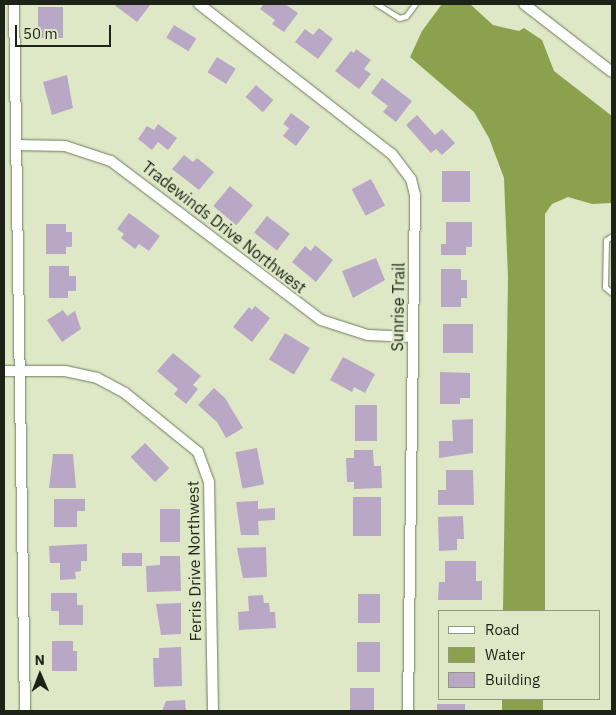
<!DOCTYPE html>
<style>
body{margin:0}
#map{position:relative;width:616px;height:715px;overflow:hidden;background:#dee8c6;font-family:"IBM Plex Sans",sans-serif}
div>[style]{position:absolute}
.water>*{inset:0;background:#8ca14e;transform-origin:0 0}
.building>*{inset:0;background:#b9a8c5;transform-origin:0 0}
.roads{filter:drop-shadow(0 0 1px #717a5b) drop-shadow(0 0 1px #717a5b)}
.lane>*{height:5px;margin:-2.5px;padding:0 2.5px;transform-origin:2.5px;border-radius:2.5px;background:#fff}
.street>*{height:10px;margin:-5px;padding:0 5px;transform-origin:5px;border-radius:5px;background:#fff}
span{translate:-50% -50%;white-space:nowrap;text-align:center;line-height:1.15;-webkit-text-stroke:4.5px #dee8c6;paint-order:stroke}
.street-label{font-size:16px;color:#1f2216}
.frame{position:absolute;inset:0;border:5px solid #1f2216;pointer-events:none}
.legend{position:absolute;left:438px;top:610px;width:162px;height:90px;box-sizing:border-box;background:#dee8c6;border:1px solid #929980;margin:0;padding:6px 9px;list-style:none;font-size:15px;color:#1f2216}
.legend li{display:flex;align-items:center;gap:10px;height:25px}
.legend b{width:25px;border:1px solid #929980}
.north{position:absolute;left:15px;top:650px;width:50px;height:50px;-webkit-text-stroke:4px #dee8c6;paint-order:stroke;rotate:359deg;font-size:14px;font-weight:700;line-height:20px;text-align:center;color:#1f2216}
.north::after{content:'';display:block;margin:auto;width:18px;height:22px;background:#1f2216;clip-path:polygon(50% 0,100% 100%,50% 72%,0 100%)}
.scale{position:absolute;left:15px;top:25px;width:96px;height:22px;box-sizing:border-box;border:2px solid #1f2216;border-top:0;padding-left:6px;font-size:15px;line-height:18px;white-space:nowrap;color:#1f2216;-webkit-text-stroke:4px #dee8c6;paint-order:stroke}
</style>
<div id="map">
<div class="water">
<div style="clip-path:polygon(442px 4px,470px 4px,493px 25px,519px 31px,524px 28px,542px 40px,554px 71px,612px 116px,612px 203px,592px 204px,568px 197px,552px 204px,545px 214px,545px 611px,503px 611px,508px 277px,504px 178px,489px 138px,474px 112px,410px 57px,422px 31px)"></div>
<div style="left:502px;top:699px;width:41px;height:12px"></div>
</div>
<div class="building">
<div style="clip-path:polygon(113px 4px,151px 4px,137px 22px)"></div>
<div style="clip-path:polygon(264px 4px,285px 4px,298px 13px,284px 32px,272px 24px,275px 20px,260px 9px)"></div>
<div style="left:38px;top:7px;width:25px;height:31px"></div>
<div style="left:174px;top:25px;width:26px;height:15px;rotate:31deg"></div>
<div style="clip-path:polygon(319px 28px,333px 39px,318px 59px,295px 42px,305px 29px,313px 35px)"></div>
<div style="clip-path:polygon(356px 49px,371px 60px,364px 69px,371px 74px,359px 89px,335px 71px,351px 51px,354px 53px)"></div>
<div style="left:217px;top:57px;width:22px;height:18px;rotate:32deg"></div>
<div style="clip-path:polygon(67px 75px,73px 108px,52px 115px,43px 82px)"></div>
<div style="clip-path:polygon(382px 78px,412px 101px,396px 122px,383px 112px,388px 106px,371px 93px)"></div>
<div style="left:256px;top:85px;width:23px;height:16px;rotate:41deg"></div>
<div style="clip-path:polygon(291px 113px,310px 127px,296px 146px,283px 136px,289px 128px,283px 124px)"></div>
<div style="clip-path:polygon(417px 115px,435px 135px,442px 129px,455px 143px,442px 155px,436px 149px,431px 153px,406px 125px)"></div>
<div style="clip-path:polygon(158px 124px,177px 138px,168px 150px,158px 142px,152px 150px,138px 139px,147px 126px,154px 130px)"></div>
<div style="clip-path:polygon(184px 155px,193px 162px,197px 158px,214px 172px,199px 190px,172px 169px)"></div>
<div style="left:470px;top:171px;width:31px;height:28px;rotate:90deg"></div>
<div style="left:371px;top:179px;width:30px;height:22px;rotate:62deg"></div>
<div style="left:230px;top:186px;width:30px;height:26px;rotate:40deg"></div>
<div style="clip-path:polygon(129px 213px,160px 236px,149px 251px,139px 244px,135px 249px,121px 238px,124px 234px,117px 229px)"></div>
<div style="left:267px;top:216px;width:29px;height:21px;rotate:38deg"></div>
<div style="clip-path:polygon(446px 222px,472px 222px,472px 247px,466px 247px,466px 255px,441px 255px,441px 244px,446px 244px)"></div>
<div style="clip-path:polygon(46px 224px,66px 224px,66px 232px,72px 232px,72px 247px,66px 247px,66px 254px,46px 254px)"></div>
<div style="clip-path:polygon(315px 245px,333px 260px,316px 282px,292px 262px,305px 246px,311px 251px)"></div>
<div style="clip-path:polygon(376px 258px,385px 280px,353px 298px,342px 271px)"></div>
<div style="clip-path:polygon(49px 266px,69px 266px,69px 276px,76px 276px,76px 291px,68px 291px,68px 298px,49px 298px)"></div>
<div style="clip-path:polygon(441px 269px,461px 269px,461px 280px,467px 280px,467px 298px,461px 298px,461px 307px,441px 307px)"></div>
<div style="clip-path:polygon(255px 306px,270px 318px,252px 342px,233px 327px,249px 307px,252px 310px)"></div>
<div style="clip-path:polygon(63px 310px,67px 316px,75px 311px,81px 329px,62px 342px,47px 320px)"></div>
<div style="left:443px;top:324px;width:30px;height:29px"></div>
<div style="left:285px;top:333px;width:29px;height:31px;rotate:31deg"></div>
<div style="clip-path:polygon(173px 353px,201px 376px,193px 385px,198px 389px,186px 404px,174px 394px,178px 389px,157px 371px)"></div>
<div style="clip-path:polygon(343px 357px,375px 374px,365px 393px,354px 387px,352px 392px,330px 380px)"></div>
<div style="clip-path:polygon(440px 372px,470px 373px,470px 398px,460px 398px,460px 404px,440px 404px)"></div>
<div style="clip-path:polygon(214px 388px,225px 398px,243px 428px,226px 438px,217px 422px,198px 405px)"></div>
<div style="left:355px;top:405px;width:22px;height:36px"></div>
<div style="clip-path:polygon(473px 419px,473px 453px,439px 458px,439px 441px,453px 441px,452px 420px)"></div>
<div style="left:145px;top:443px;width:35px;height:20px;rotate:46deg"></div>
<div style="left:257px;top:448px;width:37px;height:22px;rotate:79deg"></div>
<div style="clip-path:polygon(354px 450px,373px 450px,374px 466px,381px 466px,382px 488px,354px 489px,354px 482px,347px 482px,346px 458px,354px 458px)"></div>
<div style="clip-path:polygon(53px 454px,73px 454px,76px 488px,49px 488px)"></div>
<div style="clip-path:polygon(446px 470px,473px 470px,474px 505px,438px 505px,438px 490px,446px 490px)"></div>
<div style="left:353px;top:497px;width:28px;height:39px"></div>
<div style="clip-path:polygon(54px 499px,85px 499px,85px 511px,77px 511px,77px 527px,54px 527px)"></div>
<div style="clip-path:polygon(258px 501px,258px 509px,275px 508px,275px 520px,258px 521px,259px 535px,241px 535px,236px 502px)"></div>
<div style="left:160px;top:509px;width:20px;height:33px"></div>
<div style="clip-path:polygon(463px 516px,464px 539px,457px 539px,457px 550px,439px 551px,438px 517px)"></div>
<div style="clip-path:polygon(87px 544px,87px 561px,81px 561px,81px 571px,75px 572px,76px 579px,60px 580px,60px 563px,50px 563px,49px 546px)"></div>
<div style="clip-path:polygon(266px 547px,267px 577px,243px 578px,237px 548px)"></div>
<div style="left:122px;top:553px;width:20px;height:13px"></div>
<div style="clip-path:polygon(160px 556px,180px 556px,181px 591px,147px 592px,146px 566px,160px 565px)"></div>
<div style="clip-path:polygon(445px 561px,476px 561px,476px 581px,482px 581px,482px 600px,438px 600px,439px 582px,445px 582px)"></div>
<div style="clip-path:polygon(51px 593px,77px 593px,77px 605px,83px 605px,83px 625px,59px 625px,59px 611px,51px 611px)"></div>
<div style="left:358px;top:594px;width:22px;height:29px"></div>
<div style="clip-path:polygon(263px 595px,264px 603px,269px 603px,270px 612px,275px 612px,276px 628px,239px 630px,238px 612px,249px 611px,248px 596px)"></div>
<div style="clip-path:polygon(181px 603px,181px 634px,161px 635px,156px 604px)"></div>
<div style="clip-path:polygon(52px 641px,73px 641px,73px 651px,77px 651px,77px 671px,52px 671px)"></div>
<div style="left:357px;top:642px;width:23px;height:30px"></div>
<div style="clip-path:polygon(181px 647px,182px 686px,154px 687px,153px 658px,159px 658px,159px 648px)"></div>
<div style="left:350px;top:688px;width:24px;height:23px"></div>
<div style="clip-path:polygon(185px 700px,186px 711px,162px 711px,166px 701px)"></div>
<div style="left:437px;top:704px;width:28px;height:7px"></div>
</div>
<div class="roads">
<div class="lane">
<div style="left:377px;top:4px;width:26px;rotate:32deg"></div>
<div style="left:399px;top:18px;width:7px;rotate:-16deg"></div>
<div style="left:406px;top:16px;width:15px;rotate:-53deg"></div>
<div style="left:612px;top:236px;width:7px;rotate:146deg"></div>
<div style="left:606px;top:240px;width:47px;rotate:91.2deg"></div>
<div style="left:605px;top:287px;width:9px;rotate:41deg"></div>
</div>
<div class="street">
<div style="left:14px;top:4px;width:707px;rotate:89.11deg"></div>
<div style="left:199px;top:4px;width:244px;rotate:37.9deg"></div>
<div style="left:392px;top:154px;width:31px;rotate:53deg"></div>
<div style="left:411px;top:179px;width:16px;rotate:76deg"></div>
<div style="left:415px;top:195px;width:516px;rotate:90.78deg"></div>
<div style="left:524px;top:4px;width:111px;rotate:37.7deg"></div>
<div style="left:16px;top:145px;width:49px;rotate:1.2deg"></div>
<div style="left:65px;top:146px;width:48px;rotate:18.1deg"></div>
<div style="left:111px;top:161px;width:263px;rotate:37.1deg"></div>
<div style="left:321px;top:320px;width:49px;rotate:17.7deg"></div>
<div style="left:368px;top:335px;width:45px;rotate:2.5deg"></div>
<div style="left:4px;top:371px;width:61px"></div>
<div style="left:65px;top:371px;width:33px;rotate:12deg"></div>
<div style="left:97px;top:378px;width:32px;rotate:28deg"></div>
<div style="left:125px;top:393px;width:94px;rotate:38.9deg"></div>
<div style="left:198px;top:452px;width:32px;rotate:70deg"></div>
<div style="left:209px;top:482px;width:229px;rotate:89deg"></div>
</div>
</div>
<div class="street-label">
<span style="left:224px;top:227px;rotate:38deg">Tradewinds Drive Northwest</span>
<span style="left:398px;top:307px;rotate:-89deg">Sunrise Trail</span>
<span style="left:194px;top:561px;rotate:-91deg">Ferris Drive Northwest</span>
</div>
<div class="frame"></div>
<ul class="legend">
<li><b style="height:6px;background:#fff"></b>Road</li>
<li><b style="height:14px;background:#8ca14e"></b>Water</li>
<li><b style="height:14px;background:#b9a8c5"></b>Building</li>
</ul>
<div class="north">N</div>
<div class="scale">50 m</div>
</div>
